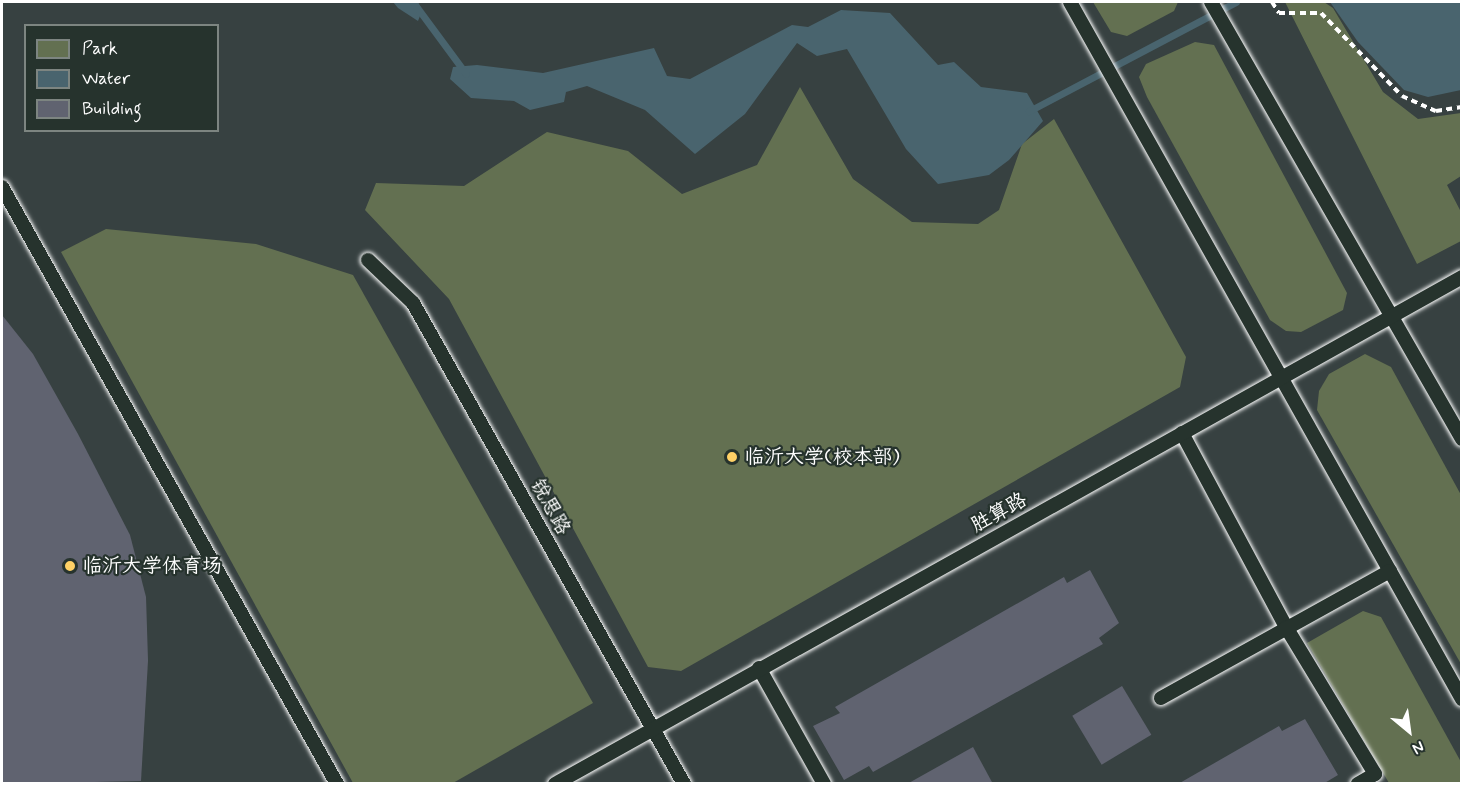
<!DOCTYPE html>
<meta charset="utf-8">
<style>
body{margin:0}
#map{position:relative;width:1463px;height:785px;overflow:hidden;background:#26332d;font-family:Mynerve,"LXGW WenKai TC",sans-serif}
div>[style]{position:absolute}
.built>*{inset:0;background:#374141}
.green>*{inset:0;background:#637051}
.water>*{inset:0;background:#49646e}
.stream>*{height:7px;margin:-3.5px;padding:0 3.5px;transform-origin:3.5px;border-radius:3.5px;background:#49646e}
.building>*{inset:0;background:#606370;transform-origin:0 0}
.path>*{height:4px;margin-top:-2px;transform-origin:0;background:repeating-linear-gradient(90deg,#fff 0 6px,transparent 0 10.5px)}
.roads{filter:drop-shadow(0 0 2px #fff) drop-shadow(0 0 2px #fff)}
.lane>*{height:14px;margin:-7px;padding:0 7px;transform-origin:7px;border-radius:7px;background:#26332d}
.dots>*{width:16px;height:16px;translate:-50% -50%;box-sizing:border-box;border:3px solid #26332d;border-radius:50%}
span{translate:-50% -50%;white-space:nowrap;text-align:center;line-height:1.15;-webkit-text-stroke:4.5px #26332d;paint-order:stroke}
.poi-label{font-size:20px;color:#fff}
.left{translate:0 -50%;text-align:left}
.street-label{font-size:20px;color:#fff}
.frame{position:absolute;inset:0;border:3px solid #fff;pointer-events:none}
.legend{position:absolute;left:24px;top:24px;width:195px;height:108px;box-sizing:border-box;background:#26332d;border:2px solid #7d8581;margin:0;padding:8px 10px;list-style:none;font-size:18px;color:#fff}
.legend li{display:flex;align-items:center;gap:12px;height:30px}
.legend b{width:30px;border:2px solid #7d8581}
.north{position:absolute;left:1379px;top:701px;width:60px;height:60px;-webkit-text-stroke:4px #26332d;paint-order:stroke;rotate:151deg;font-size:16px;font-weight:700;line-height:24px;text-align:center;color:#fff}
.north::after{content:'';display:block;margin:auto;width:21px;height:27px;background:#fff;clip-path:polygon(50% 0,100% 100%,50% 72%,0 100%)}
</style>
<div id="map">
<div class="built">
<div style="clip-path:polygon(evenodd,2px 2px,1461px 2px,1461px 783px,2px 783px,2px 2px,26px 26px,218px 26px,218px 130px,26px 130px,26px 26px)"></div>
</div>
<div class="green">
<div style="clip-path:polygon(1093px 2px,1178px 2px,1174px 11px,1127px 36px,1111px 32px)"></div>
<div style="clip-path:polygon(1285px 2px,1324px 2px,1333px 8px,1383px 92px,1418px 119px,1461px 113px,1461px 176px,1447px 185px,1461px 212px,1461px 241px,1417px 264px)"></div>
<div style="clip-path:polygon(1195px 42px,1214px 45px,1347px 293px,1343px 310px,1301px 332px,1286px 331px,1270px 320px,1147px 97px,1139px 77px,1146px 64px)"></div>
<div style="clip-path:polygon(800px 87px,853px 179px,912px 222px,978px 224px,999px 210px,1022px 144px,1054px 119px,1186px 357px,1180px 387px,681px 671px,648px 667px,449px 299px,365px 210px,376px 183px,464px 186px,547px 132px,628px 151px,682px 194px,757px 165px)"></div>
<div style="clip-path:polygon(106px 229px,256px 244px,353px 275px,593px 703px,453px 783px,353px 783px,61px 252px)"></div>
<div style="clip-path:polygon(1365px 354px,1391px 367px,1461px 495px,1461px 664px,1317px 410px,1319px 391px,1329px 374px)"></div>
<div style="clip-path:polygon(1363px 611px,1381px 617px,1461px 762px,1461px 783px,1389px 783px,1307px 643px)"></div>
</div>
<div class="water">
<div style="clip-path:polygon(393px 2px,418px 2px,422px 11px,418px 21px,398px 8px)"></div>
<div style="clip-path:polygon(1330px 2px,1461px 2px,1461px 90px,1428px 97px,1404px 90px,1358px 42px)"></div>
<div style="clip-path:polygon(841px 10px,890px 13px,938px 65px,954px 62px,981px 87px,1027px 93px,1043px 121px,1009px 160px,989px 175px,938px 184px,906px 149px,847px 49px,817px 56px,797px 43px,745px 114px,695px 154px,645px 110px,587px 86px,566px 92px,564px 102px,530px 110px,514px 101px,471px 98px,450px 79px,453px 67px,477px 65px,543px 73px,654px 48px,667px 76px,690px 79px,792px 25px,808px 27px)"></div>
</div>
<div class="stream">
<div style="left:413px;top:2px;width:89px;rotate:53.6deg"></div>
<div style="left:1029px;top:111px;width:234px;rotate:-27.8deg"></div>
</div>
<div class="building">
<div style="clip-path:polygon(2px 315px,33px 354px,78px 434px,130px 535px,146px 597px,148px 661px,141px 781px,2px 784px)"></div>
<div style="clip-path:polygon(1090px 570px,1119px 623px,1099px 638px,1103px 644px,873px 772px,869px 766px,844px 780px,813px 726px,840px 713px,835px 707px,1064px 577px,1067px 583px)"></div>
<div style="left:1122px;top:686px;width:57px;height:58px;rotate:59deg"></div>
<div style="clip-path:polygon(1305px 719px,1338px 775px,1323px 784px,1178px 784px,1279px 726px,1282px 731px)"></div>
<div style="clip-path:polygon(973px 747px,993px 784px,907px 784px)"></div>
</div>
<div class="path">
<div style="left:1272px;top:2px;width:13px;rotate:58deg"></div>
<div style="left:1279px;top:13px;width:42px"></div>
<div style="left:1321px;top:13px;width:116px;rotate:45.7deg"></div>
<div style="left:1402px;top:96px;width:37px;rotate:24deg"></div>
<div style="left:1436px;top:111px;width:26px;rotate:-9deg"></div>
</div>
<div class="roads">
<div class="lane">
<div style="left:1070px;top:2px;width:800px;rotate:60.65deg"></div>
<div style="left:1211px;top:2px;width:504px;rotate:60.13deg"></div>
<div style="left:2px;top:187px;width:685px;rotate:60.7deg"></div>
<div style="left:368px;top:260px;width:62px;rotate:43.7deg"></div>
<div style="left:413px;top:303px;width:552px;rotate:60.6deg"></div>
<div style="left:1182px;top:433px;width:220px;rotate:61.8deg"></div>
<div style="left:1286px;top:627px;width:172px;rotate:58.8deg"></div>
<div style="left:1375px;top:774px;width:20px;rotate:150deg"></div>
<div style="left:759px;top:668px;width:133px;rotate:60.7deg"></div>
<div style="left:1161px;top:698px;width:262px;rotate:-29deg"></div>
<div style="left:555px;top:784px;width:1039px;rotate:-29.2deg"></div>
</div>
</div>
<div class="dots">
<div style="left:732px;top:457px;background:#ffd166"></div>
<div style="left:70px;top:566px;background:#ffd166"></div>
</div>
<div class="poi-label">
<span class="left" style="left:744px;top:457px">临沂大学(校本部)</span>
<span class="left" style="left:82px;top:566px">临沂大学体育场</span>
</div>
<div class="street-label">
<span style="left:550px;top:507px;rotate:61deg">锐思路</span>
<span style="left:999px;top:513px;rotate:-29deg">胜算路</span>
</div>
<div class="frame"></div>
<ul class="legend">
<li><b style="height:16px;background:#637051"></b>Park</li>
<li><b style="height:16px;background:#49646e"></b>Water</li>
<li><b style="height:16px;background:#606370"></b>Building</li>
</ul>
<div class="north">N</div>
</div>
